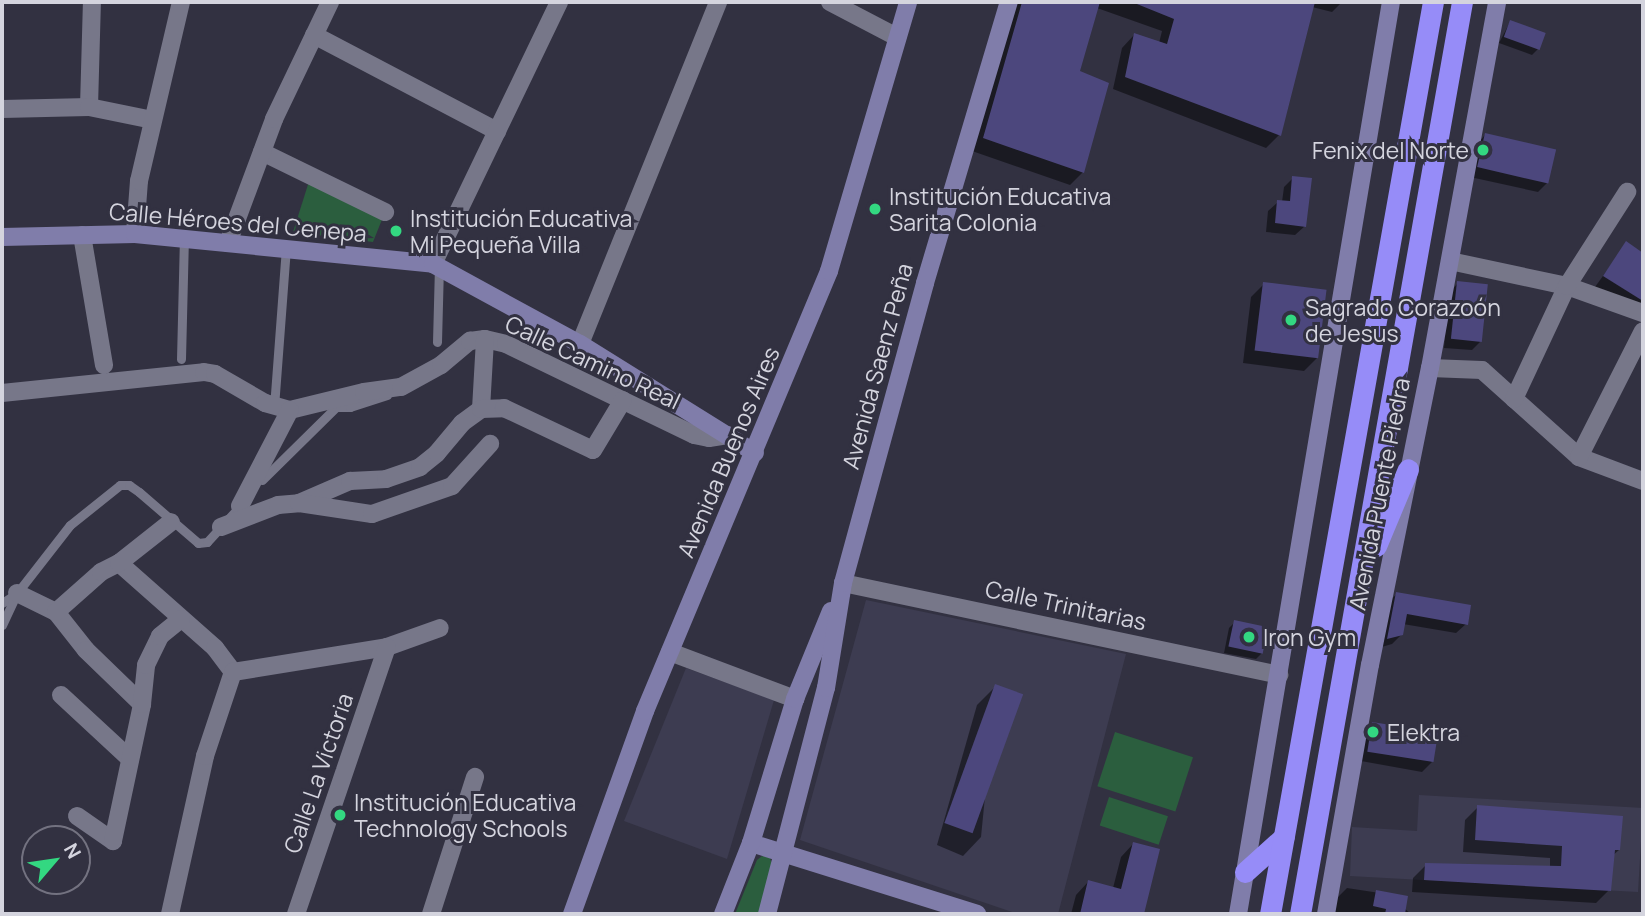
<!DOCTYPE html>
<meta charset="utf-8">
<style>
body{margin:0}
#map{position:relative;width:1645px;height:916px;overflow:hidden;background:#323141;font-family:Manrope,sans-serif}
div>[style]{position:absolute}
.built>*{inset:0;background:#3d3c51}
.green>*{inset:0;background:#2b5e3e;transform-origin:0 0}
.shadow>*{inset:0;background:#0007}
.building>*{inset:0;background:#4c477d;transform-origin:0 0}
.lane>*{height:9px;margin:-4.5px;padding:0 4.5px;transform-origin:4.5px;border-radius:4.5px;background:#777789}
.street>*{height:18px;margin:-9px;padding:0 9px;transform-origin:9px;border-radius:9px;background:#777789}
.secondary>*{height:18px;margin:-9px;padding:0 9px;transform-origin:9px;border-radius:9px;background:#807daa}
.highway>*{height:21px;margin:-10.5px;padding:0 10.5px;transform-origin:10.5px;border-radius:10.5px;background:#968cf8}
.dots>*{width:19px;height:19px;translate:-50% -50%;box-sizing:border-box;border:4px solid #323141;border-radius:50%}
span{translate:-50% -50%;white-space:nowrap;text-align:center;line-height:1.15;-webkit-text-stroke:6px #323141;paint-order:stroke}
.poi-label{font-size:23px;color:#d4d4de}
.right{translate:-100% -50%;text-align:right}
.left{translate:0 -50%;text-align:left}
.street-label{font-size:23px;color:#d4d4de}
.frame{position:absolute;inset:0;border:4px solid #d4d4de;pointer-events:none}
.north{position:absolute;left:21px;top:825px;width:70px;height:70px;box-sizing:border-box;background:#323141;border:2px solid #737280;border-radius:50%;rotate:61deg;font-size:19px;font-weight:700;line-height:28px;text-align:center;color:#d4d4de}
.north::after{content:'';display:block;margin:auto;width:24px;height:32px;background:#33d881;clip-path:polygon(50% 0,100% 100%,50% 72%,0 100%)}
</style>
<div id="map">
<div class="built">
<div style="clip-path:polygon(866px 600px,1126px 654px,1058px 914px,1018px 914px,800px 840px)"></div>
<div style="clip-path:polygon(686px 668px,774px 700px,727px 859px,624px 821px)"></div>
<div style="clip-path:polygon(1419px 795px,1643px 808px,1638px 892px,1350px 876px,1352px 827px,1417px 831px)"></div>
</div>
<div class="green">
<div style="clip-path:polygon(311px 175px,385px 212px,373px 242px,293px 232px)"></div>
<div style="left:1115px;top:732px;width:82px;height:57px;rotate:18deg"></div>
<div style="left:1109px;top:797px;width:62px;height:30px;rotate:18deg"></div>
<div style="clip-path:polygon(762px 856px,770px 858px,772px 864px,759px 914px,735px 914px,757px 860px)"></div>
</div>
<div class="shadow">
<div style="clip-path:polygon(1014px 2px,1342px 2px,1332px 12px,1312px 7px,1279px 135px,1266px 148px,1113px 89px,1122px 48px,1134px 35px,1159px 43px,1162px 31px,1097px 8px,1078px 72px,1083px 172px,1070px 185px,972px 151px)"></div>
<div style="clip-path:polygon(1510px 22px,1538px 49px,1532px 55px,1499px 43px)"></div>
<div style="clip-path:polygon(1485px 135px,1548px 182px,1538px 192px,1470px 177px,1476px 145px)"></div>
<div style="clip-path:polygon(1293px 178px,1305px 226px,1295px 235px,1266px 232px,1268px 211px,1278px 202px,1282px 202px,1284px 187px)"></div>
<div style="clip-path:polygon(1626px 244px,1643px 255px,1643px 318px,1595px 287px)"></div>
<div style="clip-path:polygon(1458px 283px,1482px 340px,1472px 350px,1444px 348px,1449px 293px)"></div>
<div style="clip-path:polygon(1264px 284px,1317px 358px,1304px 371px,1243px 363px,1251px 297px)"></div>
<div style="clip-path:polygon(1397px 594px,1466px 624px,1456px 633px,1403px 624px,1402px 634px,1392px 644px,1378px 648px,1387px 603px)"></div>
<div style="clip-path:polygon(1235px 622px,1262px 653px,1256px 659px,1224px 653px,1229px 628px)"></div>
<div style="clip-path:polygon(996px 686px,981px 837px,963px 856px,937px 845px,977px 705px)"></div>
<div style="clip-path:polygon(1372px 723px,1432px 762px,1422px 772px,1361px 761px,1363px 733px)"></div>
<div style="clip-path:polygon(1478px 807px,1619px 850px,1612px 856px,1609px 890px,1596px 903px,1412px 892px,1413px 878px,1426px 865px,1550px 868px,1550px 858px,1463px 852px,1465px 820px)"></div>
<div style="clip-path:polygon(1133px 844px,1158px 850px,1142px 914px,1071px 914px,1076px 895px,1088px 882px,1113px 888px,1121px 857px)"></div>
<div style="clip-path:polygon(1347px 888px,1406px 897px,1404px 908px,1411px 914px,1333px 914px,1335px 900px)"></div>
</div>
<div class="building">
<div style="clip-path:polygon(1022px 2px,1100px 2px,1080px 71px,1109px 83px,1084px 173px,983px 138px)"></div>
<div style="clip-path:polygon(1132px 2px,1315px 2px,1281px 136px,1125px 77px,1134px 33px,1167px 44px,1174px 19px)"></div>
<div style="left:1510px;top:20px;width:38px;height:18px;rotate:20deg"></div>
<div style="left:1485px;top:133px;width:73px;height:35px;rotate:13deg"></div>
<div style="clip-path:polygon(1292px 176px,1312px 178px,1306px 227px,1275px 223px,1277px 200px,1290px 201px)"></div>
<div style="clip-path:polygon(1626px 241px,1643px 253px,1643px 301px,1603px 276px)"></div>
<div style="left:1457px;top:281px;width:31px;height:58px;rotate:6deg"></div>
<div style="left:1263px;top:282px;width:64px;height:69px;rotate:7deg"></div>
<div style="clip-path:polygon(1396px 592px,1471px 605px,1468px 625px,1407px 614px,1403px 635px,1387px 639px)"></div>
<div style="left:1234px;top:620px;width:35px;height:27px;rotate:12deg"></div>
<div style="left:995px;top:684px;width:30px;height:148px;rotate:20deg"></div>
<div style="left:1372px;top:722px;width:67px;height:30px;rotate:9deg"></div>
<div style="clip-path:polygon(1477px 805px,1623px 816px,1620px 850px,1615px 850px,1611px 891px,1424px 880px,1425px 863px,1561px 866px,1562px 846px,1475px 840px)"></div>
<div style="clip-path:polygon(1133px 842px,1160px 849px,1144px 914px,1080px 914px,1088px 880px,1121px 889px)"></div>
<div style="clip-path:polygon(1376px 890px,1408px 896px,1405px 914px,1385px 914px,1386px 909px,1373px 906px)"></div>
</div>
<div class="lane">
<div style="left:437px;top:342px;width:75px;rotate:-88.5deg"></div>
<div style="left:181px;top:359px;width:120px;rotate:-88.6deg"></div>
<div style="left:274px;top:407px;width:158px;rotate:-85.7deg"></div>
<div style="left:262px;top:480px;width:104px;rotate:-44.6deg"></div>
<div style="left:336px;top:407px;width:14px"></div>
<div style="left:350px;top:407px;width:39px;rotate:-18deg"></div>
<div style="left:2px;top:603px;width:17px;rotate:-33deg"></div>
<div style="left:2px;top:625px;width:35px;rotate:-65deg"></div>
<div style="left:17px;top:593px;width:86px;rotate:-52.1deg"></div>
<div style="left:70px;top:525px;width:64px;rotate:-38.7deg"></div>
<div style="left:120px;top:485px;width:9px"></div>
<div style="left:129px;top:485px;width:12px;rotate:35deg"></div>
<div style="left:139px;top:492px;width:78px;rotate:40.8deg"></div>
<div style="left:198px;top:543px;width:9px;rotate:-6deg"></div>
<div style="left:207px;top:542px;width:52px;rotate:-47.4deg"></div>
</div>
<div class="street">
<div style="left:830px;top:2px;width:76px;rotate:27.6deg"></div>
<div style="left:314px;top:35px;width:207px;rotate:27.7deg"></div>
<div style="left:89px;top:107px;width:105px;rotate:-88.4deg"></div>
<div style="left:2px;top:109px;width:87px;rotate:-1.3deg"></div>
<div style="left:89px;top:107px;width:65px;rotate:11.5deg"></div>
<div style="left:262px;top:152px;width:137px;rotate:26deg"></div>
<div style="left:135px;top:234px;width:53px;rotate:-85.7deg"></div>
<div style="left:139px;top:181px;width:184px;rotate:-76.8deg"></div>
<div style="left:82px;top:235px;width:132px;rotate:80.4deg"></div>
<div style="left:228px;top:243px;width:132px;rotate:-69.6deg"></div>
<div style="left:274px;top:119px;width:130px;rotate:-64.4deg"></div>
<div style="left:1450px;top:261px;width:120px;rotate:12.1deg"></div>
<div style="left:1567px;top:286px;width:81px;rotate:19.6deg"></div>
<div style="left:433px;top:264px;width:291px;rotate:-64.3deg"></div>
<div style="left:580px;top:344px;width:369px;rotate:-68deg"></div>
<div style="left:1430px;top:368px;width:52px;rotate:2.2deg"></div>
<div style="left:1482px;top:370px;width:130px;rotate:41.9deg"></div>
<div style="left:1579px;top:457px;width:68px;rotate:20.6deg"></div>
<div style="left:2px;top:393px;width:203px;rotate:-5.9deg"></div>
<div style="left:204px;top:372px;width:11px;rotate:10deg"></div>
<div style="left:215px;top:374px;width:58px;rotate:30.1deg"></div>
<div style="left:265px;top:403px;width:26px;rotate:16deg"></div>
<div style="left:290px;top:410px;width:76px;rotate:-13.7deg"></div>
<div style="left:364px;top:392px;width:37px;rotate:-8deg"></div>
<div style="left:401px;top:387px;width:46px;rotate:-28.8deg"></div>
<div style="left:441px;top:365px;width:38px;rotate:-40deg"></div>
<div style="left:470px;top:341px;width:15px;rotate:-8deg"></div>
<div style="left:485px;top:339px;width:22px;rotate:13deg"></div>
<div style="left:506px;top:344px;width:209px;rotate:25.8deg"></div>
<div style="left:694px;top:435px;width:15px;rotate:11deg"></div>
<div style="left:709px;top:438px;width:19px;rotate:-9deg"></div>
<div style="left:1514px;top:399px;width:125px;rotate:-64.9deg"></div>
<div style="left:1567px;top:286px;width:112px;rotate:-57.4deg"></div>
<div style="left:481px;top:409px;width:70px;rotate:-86.7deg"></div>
<div style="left:1579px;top:457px;width:141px;rotate:-63.1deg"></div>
<div style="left:299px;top:503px;width:56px;rotate:-23.3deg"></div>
<div style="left:350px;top:481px;width:36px;rotate:-3deg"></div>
<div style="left:386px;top:479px;width:36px;rotate:-19deg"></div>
<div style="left:420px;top:467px;width:22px;rotate:-39deg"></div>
<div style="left:437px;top:453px;width:39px;rotate:-50deg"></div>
<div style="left:462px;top:423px;width:24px;rotate:-36deg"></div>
<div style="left:481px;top:409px;width:23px;rotate:-2deg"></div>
<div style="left:504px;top:408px;width:98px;rotate:25.3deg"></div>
<div style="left:593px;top:450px;width:58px;rotate:-59deg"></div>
<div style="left:240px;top:506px;width:108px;rotate:-62.5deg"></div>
<div style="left:221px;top:527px;width:61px;rotate:-21.1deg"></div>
<div style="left:278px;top:505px;width:21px;rotate:-5deg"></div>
<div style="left:299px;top:503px;width:74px;rotate:8.6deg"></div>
<div style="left:372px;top:514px;width:85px;rotate:-19.3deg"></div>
<div style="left:452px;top:486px;width:57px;rotate:-47.9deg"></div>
<div style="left:119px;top:563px;width:128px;rotate:41.5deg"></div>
<div style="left:215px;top:648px;width:30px;rotate:53deg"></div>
<div style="left:843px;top:583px;width:446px;rotate:11.9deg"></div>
<div style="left:17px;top:593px;width:43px;rotate:26deg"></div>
<div style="left:56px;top:612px;width:48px;rotate:51.7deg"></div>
<div style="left:86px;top:650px;width:78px;rotate:44deg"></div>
<div style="left:56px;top:612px;width:60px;rotate:-41.6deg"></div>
<div style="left:101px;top:572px;width:20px;rotate:-27deg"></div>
<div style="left:119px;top:563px;width:66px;rotate:-38.3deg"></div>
<div style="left:670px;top:652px;width:134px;rotate:20.6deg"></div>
<div style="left:61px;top:695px;width:94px;rotate:42.8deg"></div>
<div style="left:77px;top:816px;width:44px;rotate:34.8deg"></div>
<div style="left:113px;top:841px;width:140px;rotate:-78deg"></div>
<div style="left:142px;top:704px;width:39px;rotate:-84deg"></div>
<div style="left:146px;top:665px;width:32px;rotate:-64deg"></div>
<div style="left:160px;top:636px;width:27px;rotate:-39deg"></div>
<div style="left:170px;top:914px;width:162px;rotate:-77.5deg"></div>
<div style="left:205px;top:756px;width:89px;rotate:-71.6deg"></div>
<div style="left:233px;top:672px;width:156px;rotate:-9.2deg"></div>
<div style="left:387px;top:647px;width:56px;rotate:-19.7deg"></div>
<div style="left:296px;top:914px;width:282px;rotate:-71.2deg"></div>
<div style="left:431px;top:914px;width:144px;rotate:-72.2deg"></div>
</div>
<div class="secondary">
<div style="left:2px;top:237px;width:133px;rotate:-1.3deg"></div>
<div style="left:135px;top:234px;width:300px;rotate:5.7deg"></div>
<div style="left:433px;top:264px;width:167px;rotate:28.6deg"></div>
<div style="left:580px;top:344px;width:206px;rotate:31.9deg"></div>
<div style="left:751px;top:843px;width:237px;rotate:17.4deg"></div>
<div style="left:572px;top:914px;width:216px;rotate:-70.2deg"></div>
<div style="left:645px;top:711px;width:477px;rotate:-67.3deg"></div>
<div style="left:829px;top:271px;width:280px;rotate:-73.6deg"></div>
<div style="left:723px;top:914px;width:76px;rotate:-68.5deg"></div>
<div style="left:751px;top:843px;width:151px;rotate:-73deg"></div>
<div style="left:795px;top:699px;width:95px;rotate:-67.8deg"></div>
<div style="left:767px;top:914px;width:234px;rotate:-75.4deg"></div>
<div style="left:826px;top:688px;width:106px;rotate:-80.8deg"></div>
<div style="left:843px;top:583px;width:311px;rotate:-74.7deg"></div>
<div style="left:925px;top:283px;width:293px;rotate:-73.4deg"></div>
<div style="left:1238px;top:914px;width:925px;rotate:-80.48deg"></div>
<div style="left:1326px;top:914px;width:253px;rotate:-80deg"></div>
<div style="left:1370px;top:665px;width:303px;rotate:-78.6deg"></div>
<div style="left:1430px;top:368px;width:372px;rotate:-79.6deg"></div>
</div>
<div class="highway">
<div style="left:1376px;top:546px;width:83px;rotate:-67.4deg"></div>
<div style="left:1245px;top:872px;width:52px;rotate:-41.9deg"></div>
<div style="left:1270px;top:914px;width:926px;rotate:-79.87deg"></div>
<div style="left:1300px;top:914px;width:926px;rotate:-79.93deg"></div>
</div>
<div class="dots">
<div style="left:1483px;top:150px;background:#33d881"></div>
<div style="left:875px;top:209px;background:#33d881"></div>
<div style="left:396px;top:231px;background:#33d881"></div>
<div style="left:1291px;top:320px;background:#33d881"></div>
<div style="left:1249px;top:637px;background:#33d881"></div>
<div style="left:1373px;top:732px;background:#33d881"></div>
<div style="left:340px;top:815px;background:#33d881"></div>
</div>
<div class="poi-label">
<span class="right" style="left:1469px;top:150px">Fenix del Norte</span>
<span class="left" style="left:889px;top:209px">Institución Educativa<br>Sarita Colonia</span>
<span class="left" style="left:410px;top:231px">Institución Educativa<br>Mi Pequeña Villa</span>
<span class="left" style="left:1305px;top:320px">Sagrado Corazoón<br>de Jesus</span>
<span class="left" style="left:1263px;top:637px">Iron Gym</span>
<span class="left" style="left:1387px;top:732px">Elektra</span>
<span class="left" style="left:354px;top:815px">Institución Educativa<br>Technology Schools</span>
</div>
<div class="street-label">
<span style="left:238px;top:222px;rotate:5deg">Calle Héroes del Cenepa</span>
<span style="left:593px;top:362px;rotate:25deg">Calle Camino Real</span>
<span style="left:877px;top:366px;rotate:-75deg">Avenida Saenz Peña</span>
<span style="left:728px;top:452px;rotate:-67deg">Avenida Buenos Aires</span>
<span style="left:1379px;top:494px;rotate:-79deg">Avenida Puente Piedra</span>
<span style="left:1066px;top:605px;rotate:12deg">Calle Trinitarias</span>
<span style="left:318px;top:773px;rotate:-71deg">Calle La Victoria</span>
</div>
<div class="frame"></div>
<div class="north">N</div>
</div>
